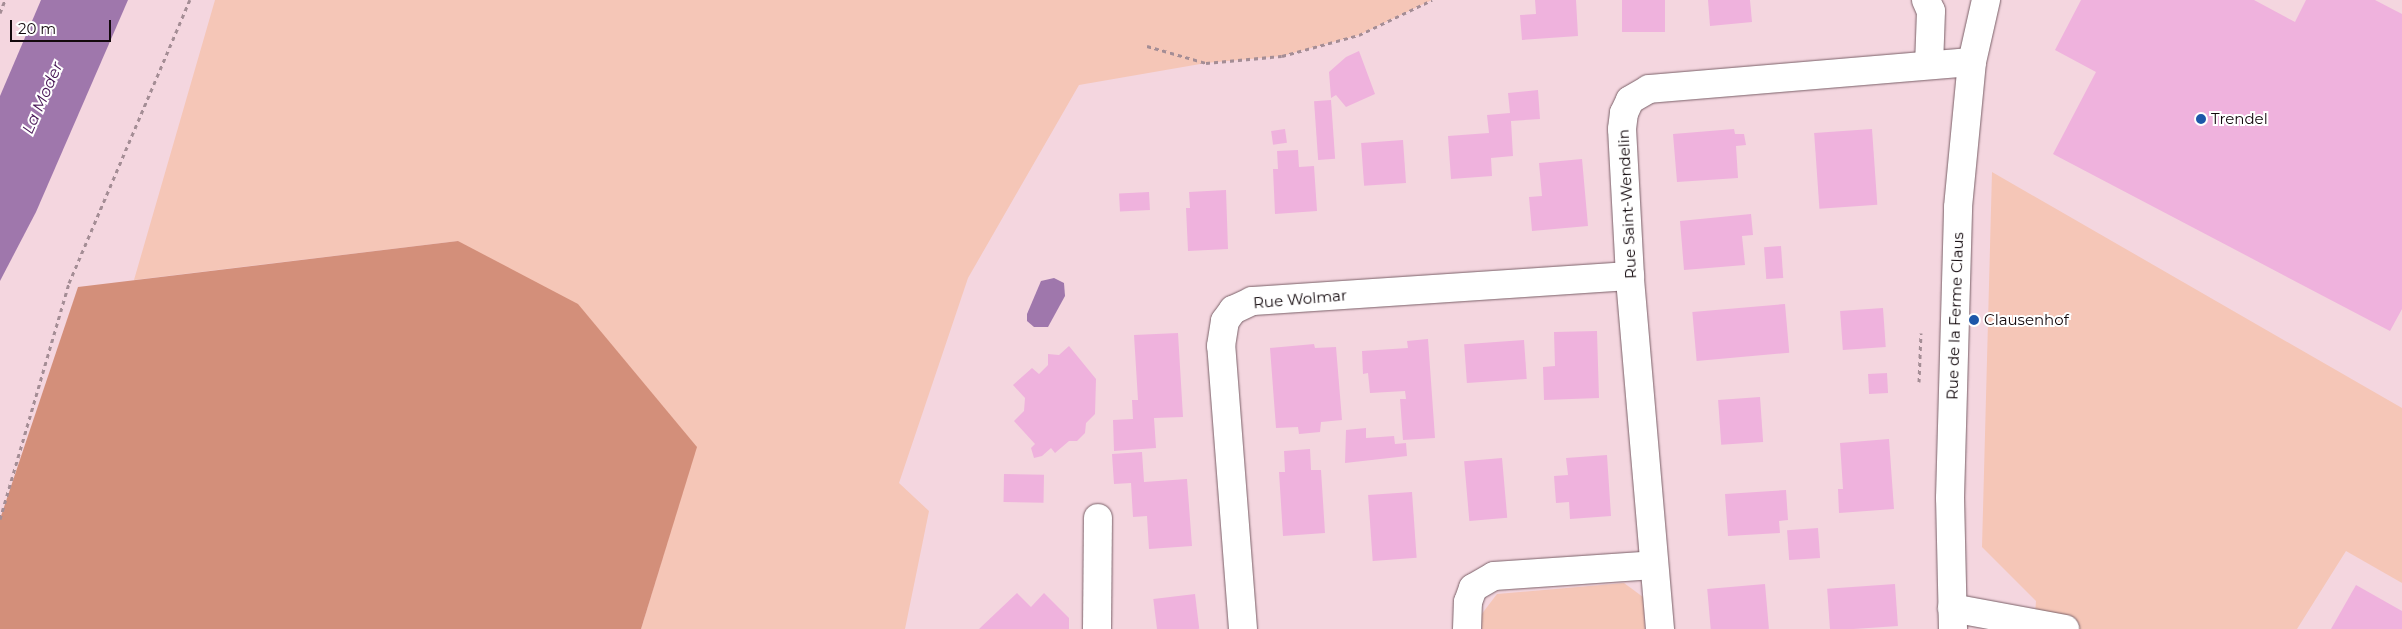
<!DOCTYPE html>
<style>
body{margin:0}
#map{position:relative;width:2402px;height:629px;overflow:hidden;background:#f4d6df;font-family:Montserrat,sans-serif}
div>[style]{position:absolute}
.green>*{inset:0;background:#f5c6b7}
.forest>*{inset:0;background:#d38f7a}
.water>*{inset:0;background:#9f77ac}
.building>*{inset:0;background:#efb2dd;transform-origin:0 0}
.path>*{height:3px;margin-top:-1.5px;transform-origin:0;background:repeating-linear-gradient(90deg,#a48d95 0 4px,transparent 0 8px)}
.roads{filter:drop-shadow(0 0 1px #7a6068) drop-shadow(0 0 1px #7a6068)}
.minor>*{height:28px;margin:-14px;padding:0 14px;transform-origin:14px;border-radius:14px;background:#fff}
.dots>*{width:14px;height:14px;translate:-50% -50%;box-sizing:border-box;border:2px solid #fff;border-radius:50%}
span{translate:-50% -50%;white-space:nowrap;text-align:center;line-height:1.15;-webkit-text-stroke:4px #fff;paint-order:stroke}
.poi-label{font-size:15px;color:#13090d}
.left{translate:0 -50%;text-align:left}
.street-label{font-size:15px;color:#13090d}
.water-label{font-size:16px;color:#441153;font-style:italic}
.scale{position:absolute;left:10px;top:20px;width:101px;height:22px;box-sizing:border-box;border:2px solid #13090d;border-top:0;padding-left:6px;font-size:15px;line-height:18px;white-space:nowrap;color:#13090d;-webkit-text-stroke:4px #fff;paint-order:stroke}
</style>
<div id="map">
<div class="green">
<div style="clip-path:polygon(215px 0,1432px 0,1359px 35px,1282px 56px,1206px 63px,1079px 85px,968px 278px,899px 483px,929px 511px,905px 629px,641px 629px,696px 447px,458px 241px,134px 280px)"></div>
<div style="clip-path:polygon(1992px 172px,2402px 408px,2402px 583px,2346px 551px,2297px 629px,2034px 629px,2036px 601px,1982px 547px)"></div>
<div style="clip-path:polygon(1624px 583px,1643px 597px,1645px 629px,1482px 629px,1481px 615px,1497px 594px)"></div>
</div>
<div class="forest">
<div style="clip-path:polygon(458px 241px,578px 304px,697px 447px,641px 629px,0 629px,0 519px,78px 287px)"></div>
</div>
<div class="water">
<div style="clip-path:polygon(41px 0,128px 0,36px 212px,0 281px,0 96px)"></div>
<div style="clip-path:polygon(1054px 278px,1064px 283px,1065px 296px,1048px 327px,1034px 327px,1027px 321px,1027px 314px,1041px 281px)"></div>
</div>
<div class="building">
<div style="clip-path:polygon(1535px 0,1576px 0,1578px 36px,1522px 40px,1520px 15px,1536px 14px)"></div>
<div style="left:1622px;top:0;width:43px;height:32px"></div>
<div style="clip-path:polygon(1708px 0,1750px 0,1752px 22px,1710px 26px)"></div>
<div style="clip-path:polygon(2081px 0,2254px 0,2295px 22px,2306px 0,2375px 0,2402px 14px,2402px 309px,2390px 331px,2053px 154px,2096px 72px,2055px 50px)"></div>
<div style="clip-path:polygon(1359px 51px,1375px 94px,1346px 107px,1336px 95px,1331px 98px,1329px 72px,1346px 57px)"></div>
<div style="clip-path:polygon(1538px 90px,1540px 119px,1511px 121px,1513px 156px,1491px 158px,1492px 176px,1451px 179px,1448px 136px,1489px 133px,1487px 115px,1510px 113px,1508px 93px)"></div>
<div style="left:1331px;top:100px;width:59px;height:17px;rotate:86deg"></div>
<div style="left:1285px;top:129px;width:14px;height:14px;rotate:82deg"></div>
<div style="clip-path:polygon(1734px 129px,1735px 134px,1744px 134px,1746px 145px,1736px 146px,1738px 178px,1677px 182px,1673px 134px)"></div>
<div style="left:1872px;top:129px;width:76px;height:58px;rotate:86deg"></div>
<div style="left:1403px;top:140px;width:43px;height:42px;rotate:86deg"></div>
<div style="clip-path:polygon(1298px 150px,1299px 167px,1314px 166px,1317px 211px,1275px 214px,1273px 169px,1278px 169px,1277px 151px)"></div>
<div style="clip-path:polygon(1582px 159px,1588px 226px,1532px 231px,1529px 197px,1542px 196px,1539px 163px)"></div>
<div style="clip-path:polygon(1226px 190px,1228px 249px,1188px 251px,1186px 208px,1190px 208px,1189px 192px)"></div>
<div style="left:1149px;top:192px;width:18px;height:30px;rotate:87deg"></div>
<div style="clip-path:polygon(1751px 214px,1753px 235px,1742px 236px,1745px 265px,1684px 270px,1680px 221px)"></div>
<div style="left:1781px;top:246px;width:32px;height:17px;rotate:86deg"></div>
<div style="left:1785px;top:304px;width:49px;height:93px;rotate:85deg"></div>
<div style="left:1883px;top:308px;width:39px;height:43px;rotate:86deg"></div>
<div style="clip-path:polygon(1597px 331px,1599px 398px,1544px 400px,1543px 367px,1555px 366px,1554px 332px)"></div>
<div style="clip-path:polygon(1178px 333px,1183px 417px,1154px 418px,1156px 448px,1114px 451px,1113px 420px,1133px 419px,1132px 400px,1138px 400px,1134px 335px)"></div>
<div style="clip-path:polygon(1428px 339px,1435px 438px,1403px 440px,1400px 399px,1406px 399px,1405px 391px,1370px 393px,1368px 373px,1363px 374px,1362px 351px,1408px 348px,1407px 341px)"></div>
<div style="left:1524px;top:340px;width:39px;height:60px;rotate:86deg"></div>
<div style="clip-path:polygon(1314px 344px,1315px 348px,1336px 347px,1342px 420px,1321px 422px,1320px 432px,1299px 434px,1298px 427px,1276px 428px,1270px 348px)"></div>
<div style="clip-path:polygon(1069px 346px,1096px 379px,1095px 414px,1086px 423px,1085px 433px,1077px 441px,1069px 441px,1055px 453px,1051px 448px,1042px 456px,1034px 458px,1031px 448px,1035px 444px,1014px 421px,1024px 411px,1025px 398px,1013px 385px,1032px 368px,1039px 374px,1048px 365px,1048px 354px,1059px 355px)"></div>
<div style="left:1887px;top:373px;width:20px;height:19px;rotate:87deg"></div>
<div style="left:1760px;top:397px;width:45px;height:42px;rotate:86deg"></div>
<div style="clip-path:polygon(1366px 428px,1366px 438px,1394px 436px,1395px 444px,1406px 443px,1407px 456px,1345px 463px,1346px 430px)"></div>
<div style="clip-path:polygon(1889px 439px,1894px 509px,1839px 513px,1838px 489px,1843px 489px,1840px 443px)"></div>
<div style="clip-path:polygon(1310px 449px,1311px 470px,1321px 470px,1325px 533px,1283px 536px,1279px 472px,1285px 472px,1284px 451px)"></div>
<div style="clip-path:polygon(1142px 452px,1144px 482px,1187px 479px,1192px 546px,1149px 549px,1147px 516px,1133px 517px,1131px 483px,1114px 484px,1112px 454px)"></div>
<div style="clip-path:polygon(1607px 455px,1611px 516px,1570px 519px,1569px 502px,1556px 503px,1554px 476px,1568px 475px,1566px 458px)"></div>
<div style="left:1502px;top:458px;width:60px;height:38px;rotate:85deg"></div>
<div style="left:1004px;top:474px;width:40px;height:28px;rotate:1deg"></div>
<div style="clip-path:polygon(1786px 490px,1788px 520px,1779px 521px,1780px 533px,1728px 536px,1725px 494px)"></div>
<div style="left:1412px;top:492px;width:66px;height:44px;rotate:86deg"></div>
<div style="left:1818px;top:528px;width:30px;height:31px;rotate:86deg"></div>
<div style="left:1765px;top:584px;width:45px;height:58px;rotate:85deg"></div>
<div style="left:1895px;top:584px;width:42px;height:68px;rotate:86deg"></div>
<div style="clip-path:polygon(2356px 585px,2402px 611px,2402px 629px,2331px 629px)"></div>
<div style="clip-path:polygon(1017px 593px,1031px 607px,1044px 593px,1069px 618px,1069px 629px,979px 629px)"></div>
<div style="left:1195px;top:594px;width:35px;height:42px;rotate:83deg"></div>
</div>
<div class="path">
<div style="left:0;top:13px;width:14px;rotate:-69deg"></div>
<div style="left:1147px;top:46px;width:61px;rotate:16.1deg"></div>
<div style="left:1206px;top:63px;width:76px;rotate:-5.3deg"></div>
<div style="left:1282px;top:56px;width:80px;rotate:-15.3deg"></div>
<div style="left:1359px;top:35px;width:81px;rotate:-25.6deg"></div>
<div style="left:1919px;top:382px;width:49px;rotate:-87.7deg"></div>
<div style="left:0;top:519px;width:246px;rotate:-73.7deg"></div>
<div style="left:69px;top:283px;width:308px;rotate:-66.9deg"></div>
</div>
<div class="roads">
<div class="minor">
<div style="left:1926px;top:0;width:12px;rotate:66deg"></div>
<div style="left:1931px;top:11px;width:54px;rotate:92.1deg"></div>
<div style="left:1952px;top:608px;width:115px;rotate:10.5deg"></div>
<div style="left:1097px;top:629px;width:111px;rotate:-89.5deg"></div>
<div style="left:1243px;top:629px;width:284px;rotate:-94.4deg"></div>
<div style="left:1221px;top:346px;width:25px;rotate:-81deg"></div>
<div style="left:1225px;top:321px;width:14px;rotate:-54deg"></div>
<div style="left:1233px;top:310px;width:21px;rotate:-25deg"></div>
<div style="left:1252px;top:301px;width:379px;rotate:-3.8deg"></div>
<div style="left:1467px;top:629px;width:27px;rotate:-88deg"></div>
<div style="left:1468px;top:602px;width:15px;rotate:-70deg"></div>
<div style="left:1473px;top:588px;width:24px;rotate:-30deg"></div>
<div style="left:1494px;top:576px;width:160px;rotate:-3.9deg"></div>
<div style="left:1660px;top:629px;width:354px;rotate:-94.9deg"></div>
<div style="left:1630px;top:276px;width:147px;rotate:-93.1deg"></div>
<div style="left:1622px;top:129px;width:16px;rotate:-83deg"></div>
<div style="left:1624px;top:113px;width:14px;rotate:-65deg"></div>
<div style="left:1630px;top:100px;width:22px;rotate:-30deg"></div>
<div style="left:1649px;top:89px;width:324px;rotate:-4.8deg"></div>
<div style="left:1953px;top:629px;width:131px;rotate:-91.3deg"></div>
<div style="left:1950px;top:498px;width:291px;rotate:-88.4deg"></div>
<div style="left:1958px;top:207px;width:146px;rotate:-84.5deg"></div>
<div style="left:1972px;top:62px;width:64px;rotate:-77.3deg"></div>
</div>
</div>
<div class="dots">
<div style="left:2201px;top:119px;background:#1d57a9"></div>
<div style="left:1974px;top:320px;background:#1d57a9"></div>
</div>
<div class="poi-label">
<span class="left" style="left:2211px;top:119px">Trendel</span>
<span class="left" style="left:1984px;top:320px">Clausenhof</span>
</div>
<div class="street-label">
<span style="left:1627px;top:204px;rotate:-93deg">Rue Saint-Wendelin</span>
<span style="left:1300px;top:299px;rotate:-5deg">Rue Wolmar</span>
<span style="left:1955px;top:316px;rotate:-88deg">Rue de la Ferme Claus</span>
</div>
<div class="water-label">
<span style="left:43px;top:98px;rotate:-66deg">La Moder</span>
</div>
<div class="scale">20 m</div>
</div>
